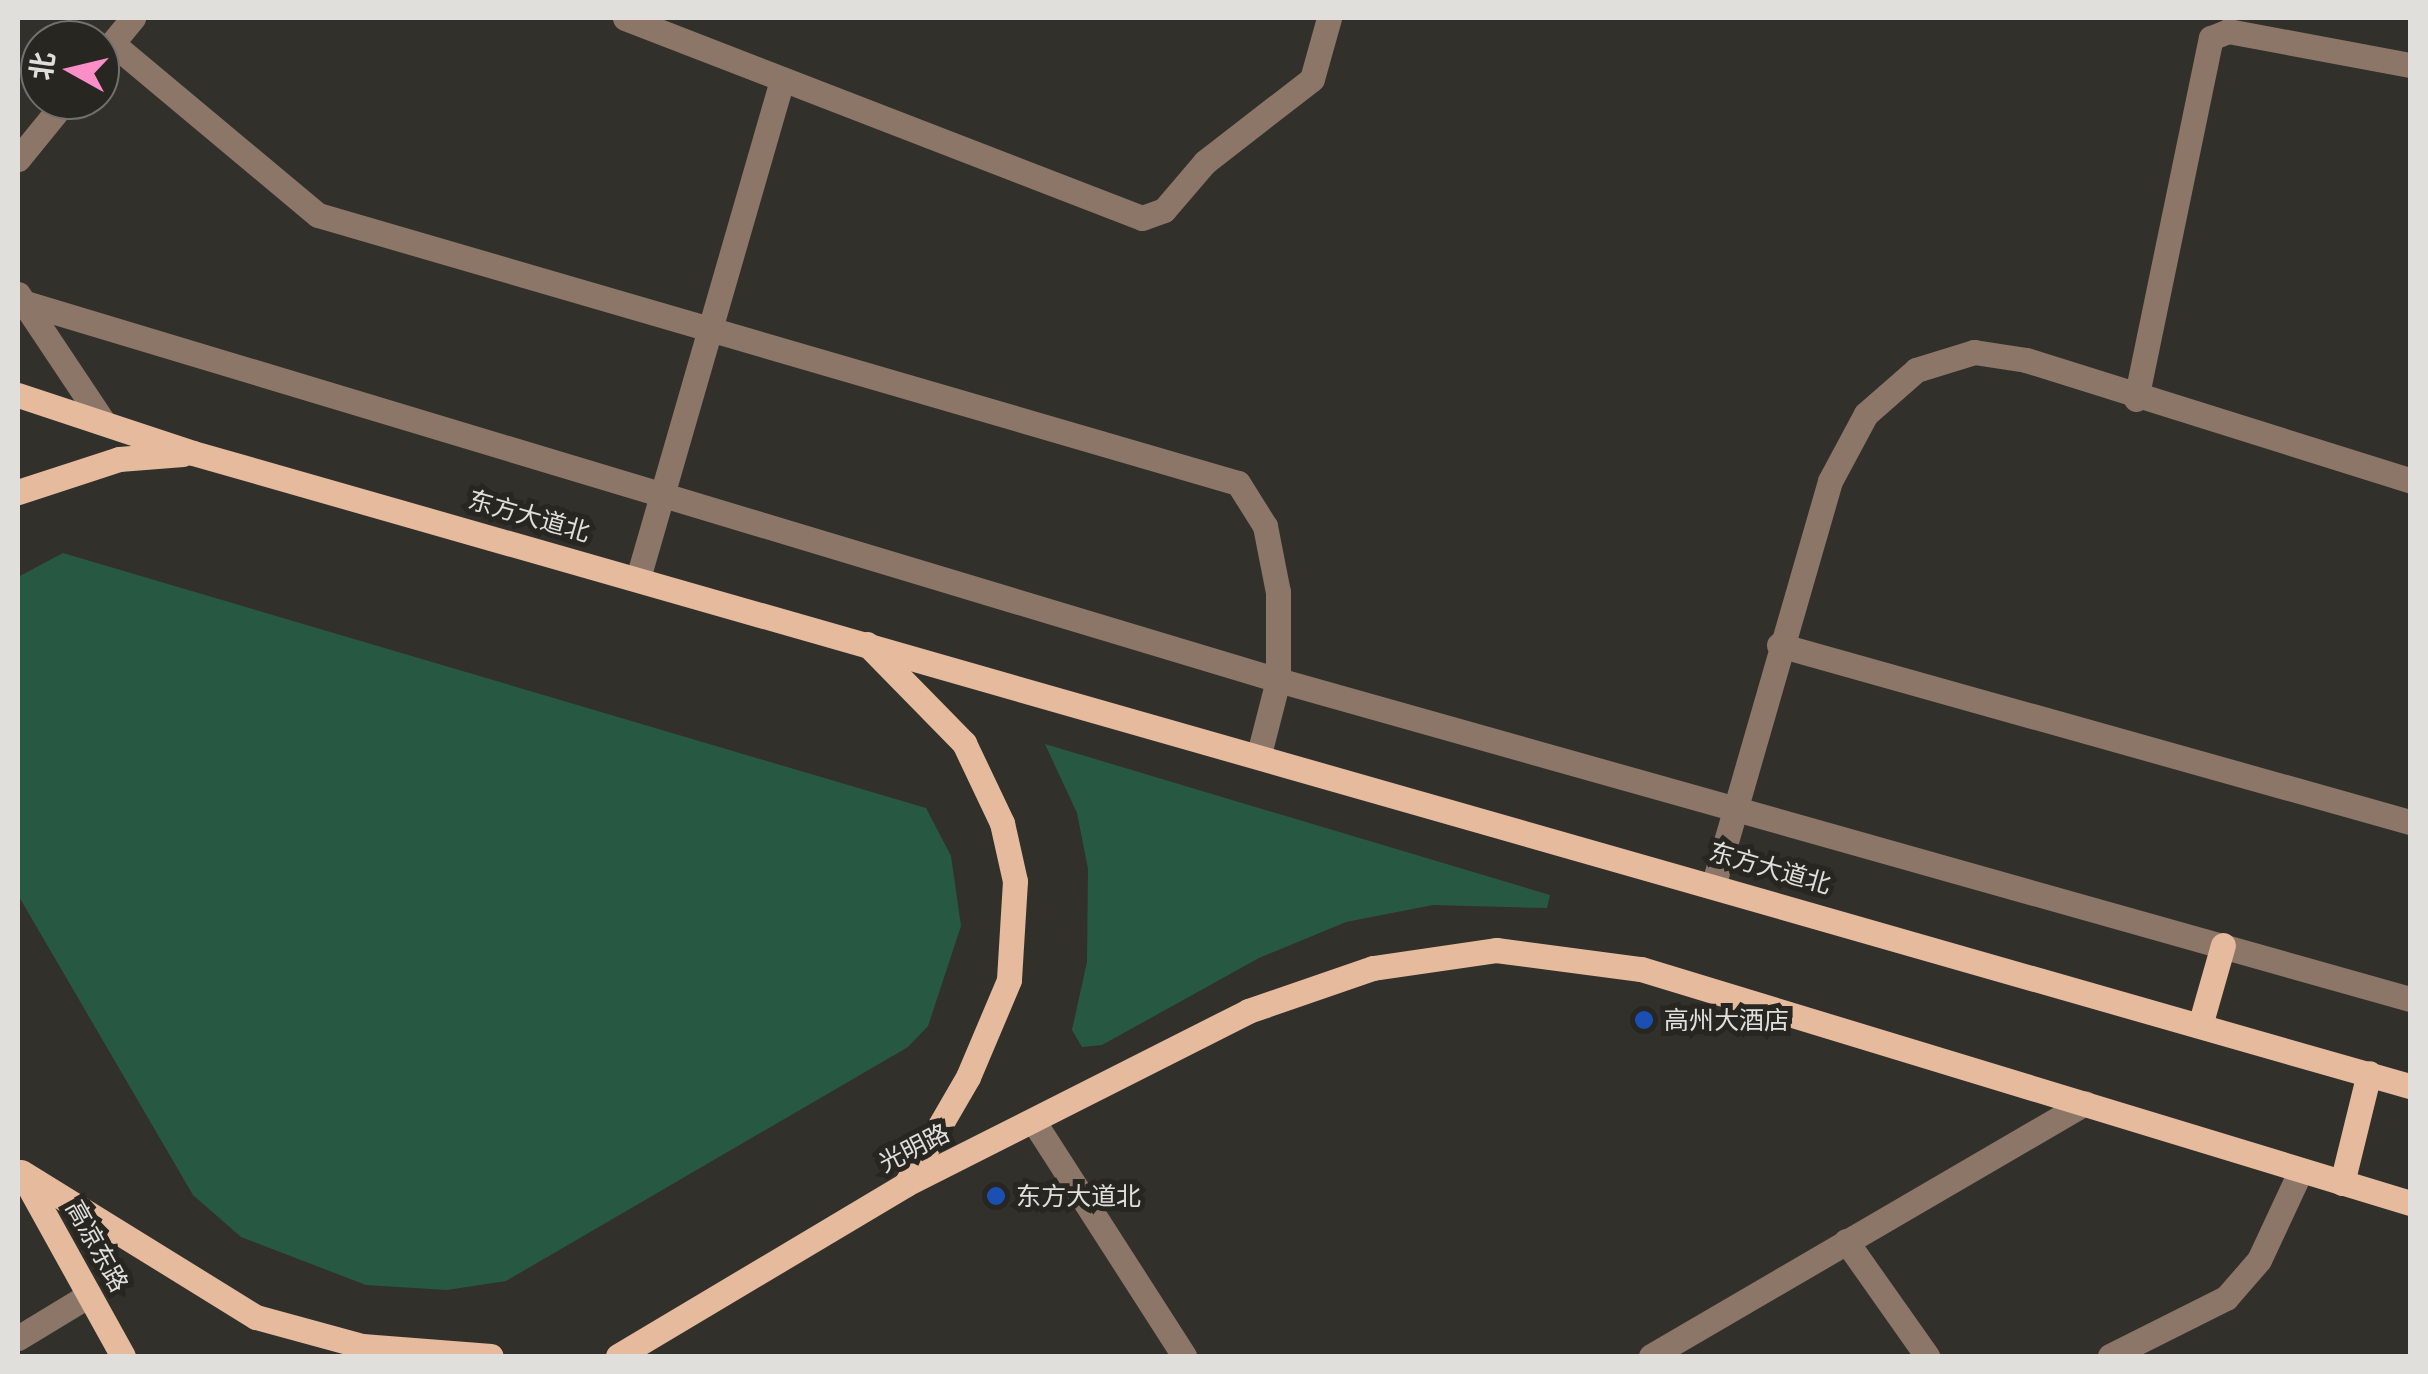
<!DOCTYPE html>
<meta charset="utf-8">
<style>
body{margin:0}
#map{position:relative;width:2428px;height:1374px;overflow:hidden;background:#32302b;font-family:Quicksand,"Noto Sans SC",sans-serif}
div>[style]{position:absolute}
.green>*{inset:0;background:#275942}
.minor>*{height:25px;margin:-12.5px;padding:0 12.5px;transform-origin:12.5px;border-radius:12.5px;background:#8b7667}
.major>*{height:25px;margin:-12.5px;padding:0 12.5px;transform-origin:12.5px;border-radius:12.5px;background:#e6ba9c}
.dots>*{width:28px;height:28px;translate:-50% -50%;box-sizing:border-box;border:5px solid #282621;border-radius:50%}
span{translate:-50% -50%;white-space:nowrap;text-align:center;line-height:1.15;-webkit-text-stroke:10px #282621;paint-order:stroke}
.street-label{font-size:25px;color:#e0dfdc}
.poi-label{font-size:25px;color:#e0dfdc}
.left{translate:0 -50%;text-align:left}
.frame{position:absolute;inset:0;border:20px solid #e0dfdc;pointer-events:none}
.north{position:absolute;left:20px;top:20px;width:100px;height:100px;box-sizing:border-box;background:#282621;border:2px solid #72706c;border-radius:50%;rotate:278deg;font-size:28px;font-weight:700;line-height:40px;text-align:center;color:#e0dfdc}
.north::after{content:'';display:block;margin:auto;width:35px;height:45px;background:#fa8fc7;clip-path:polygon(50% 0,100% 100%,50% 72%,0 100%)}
</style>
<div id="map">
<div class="green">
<div style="clip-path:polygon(63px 553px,926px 808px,951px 856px,961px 926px,928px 1026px,908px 1047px,506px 1281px,447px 1290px,366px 1285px,241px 1237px,193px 1195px,18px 895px,18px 577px)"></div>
<div style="clip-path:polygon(1045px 744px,1550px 895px,1547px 908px,1433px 905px,1346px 922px,1259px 958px,1102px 1045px,1082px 1047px,1072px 1030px,1087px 962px,1088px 869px,1077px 813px)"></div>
</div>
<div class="minor">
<div style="left:625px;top:18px;width:554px;rotate:21.15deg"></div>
<div style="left:1142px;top:218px;width:23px;rotate:-20deg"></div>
<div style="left:1164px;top:210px;width:63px;rotate:-49.5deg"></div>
<div style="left:1205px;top:162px;width:135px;rotate:-37.8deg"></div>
<div style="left:1312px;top:79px;width:63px;rotate:-74.4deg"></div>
<div style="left:112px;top:43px;width:268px;rotate:39.9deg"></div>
<div style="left:318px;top:215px;width:958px;rotate:16.24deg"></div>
<div style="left:1238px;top:483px;width:51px;rotate:57.9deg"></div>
<div style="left:1265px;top:526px;width:67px;rotate:78.9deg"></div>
<div style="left:1278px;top:592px;width:88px;rotate:90deg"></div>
<div style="left:1278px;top:680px;width:76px;rotate:104.4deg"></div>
<div style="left:100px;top:58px;width:52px;rotate:-50.5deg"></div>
<div style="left:18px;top:159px;width:76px;rotate:-50.9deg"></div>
<div style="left:18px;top:294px;width:155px;rotate:56.3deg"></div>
<div style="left:22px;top:302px;width:1312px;rotate:16.75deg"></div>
<div style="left:1278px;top:680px;width:1176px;rotate:15.74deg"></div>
<div style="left:2136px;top:399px;width:369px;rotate:-78.3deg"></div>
<div style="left:2211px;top:38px;width:18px;rotate:-22deg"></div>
<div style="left:2228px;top:31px;width:185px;rotate:10.6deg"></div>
<div style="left:638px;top:578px;width:518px;rotate:-73.87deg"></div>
<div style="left:1779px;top:645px;width:655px;rotate:15.67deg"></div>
<div style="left:1714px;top:883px;width:418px;rotate:-73.9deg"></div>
<div style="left:1830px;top:481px;width:76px;rotate:-61.8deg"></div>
<div style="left:1866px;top:414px;width:67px;rotate:-41.3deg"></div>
<div style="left:1916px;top:370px;width:61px;rotate:-17.2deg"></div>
<div style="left:1974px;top:352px;width:53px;rotate:8.7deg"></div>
<div style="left:2026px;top:360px;width:402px;rotate:17.4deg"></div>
<div style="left:1034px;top:1122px;width:278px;rotate:57.3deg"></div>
<div style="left:1846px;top:1241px;width:141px;rotate:54.8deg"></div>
<div style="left:18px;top:1338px;width:83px;rotate:-31.2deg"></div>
<div style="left:1651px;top:1356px;width:502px;rotate:-30.24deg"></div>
<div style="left:2110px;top:1356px;width:130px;rotate:-26.6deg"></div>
<div style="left:2226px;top:1298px;width:50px;rotate:-49deg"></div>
<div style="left:2259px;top:1260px;width:99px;rotate:-65deg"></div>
</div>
<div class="major">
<div style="left:18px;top:395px;width:184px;rotate:18.3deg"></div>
<div style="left:193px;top:453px;width:2306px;rotate:15.94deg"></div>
<div style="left:18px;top:492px;width:106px;rotate:-18.1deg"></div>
<div style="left:119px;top:459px;width:64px;rotate:-4.5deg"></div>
<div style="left:867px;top:644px;width:139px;rotate:45.6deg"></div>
<div style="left:964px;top:743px;width:89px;rotate:64.6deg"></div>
<div style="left:1002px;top:823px;width:59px;rotate:77.4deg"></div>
<div style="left:1015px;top:881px;width:99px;rotate:93.5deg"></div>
<div style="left:1009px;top:980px;width:105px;rotate:112.9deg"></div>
<div style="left:968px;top:1077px;width:124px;rotate:120.1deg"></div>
<div style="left:2201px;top:1022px;width:80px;rotate:-74.1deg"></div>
<div style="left:21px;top:1172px;width:276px;rotate:31.7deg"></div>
<div style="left:256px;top:1317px;width:110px;rotate:15.3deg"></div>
<div style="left:362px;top:1346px;width:129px;rotate:4.4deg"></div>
<div style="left:22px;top:1174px;width:208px;rotate:61deg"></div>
<div style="left:2342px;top:1183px;width:113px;rotate:-76.2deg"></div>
<div style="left:618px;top:1356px;width:335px;rotate:-30.8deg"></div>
<div style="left:906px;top:1184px;width:383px;rotate:-26.8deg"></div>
<div style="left:1248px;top:1011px;width:132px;rotate:-19deg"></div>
<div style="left:1373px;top:968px;width:124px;rotate:-8.3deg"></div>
<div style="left:1496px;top:950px;width:146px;rotate:7.5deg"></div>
<div style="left:1641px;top:969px;width:804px;rotate:16.92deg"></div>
</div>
<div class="dots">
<div style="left:1644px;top:1020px;background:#1a4fb4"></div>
<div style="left:996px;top:1196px;background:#1a4fb4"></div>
</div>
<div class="street-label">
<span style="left:529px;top:516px;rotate:16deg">东方大道北</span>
<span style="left:1770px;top:868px;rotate:16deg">东方大道北</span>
<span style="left:914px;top:1148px;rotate:-27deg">光明路</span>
<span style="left:97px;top:1246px;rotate:61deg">高凉东路</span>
</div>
<div class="poi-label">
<span class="left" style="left:1664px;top:1020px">高州大酒店</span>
<span class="left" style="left:1016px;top:1196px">东方大道北</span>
</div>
<div class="frame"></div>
<div class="north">北</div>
</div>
